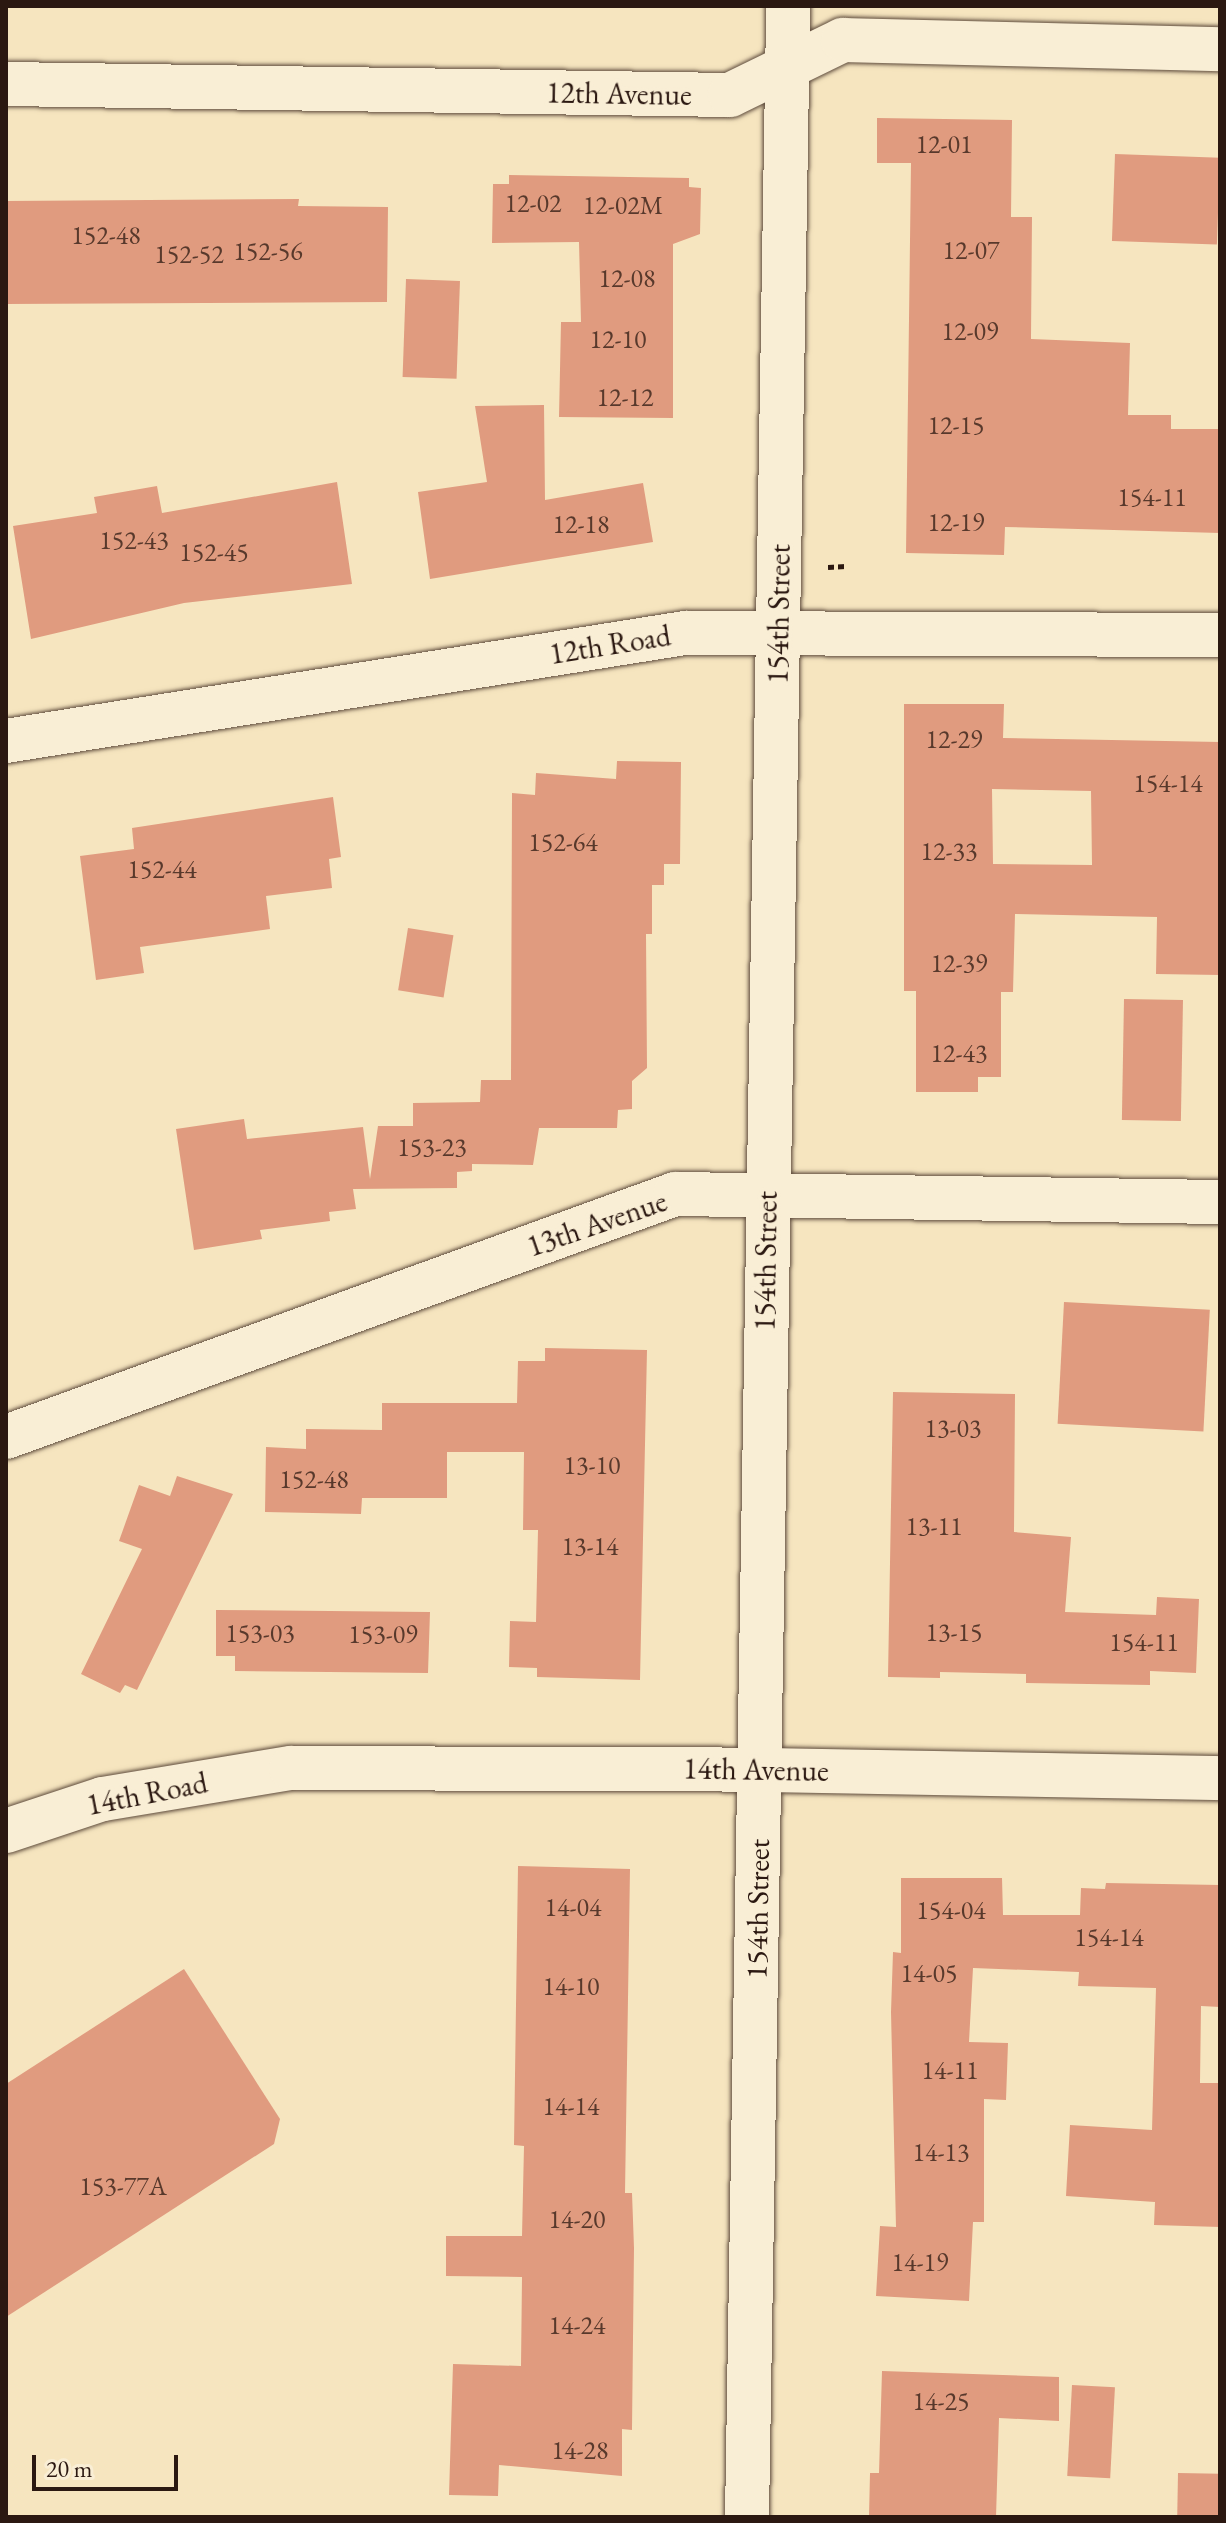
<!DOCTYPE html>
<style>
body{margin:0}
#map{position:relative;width:1226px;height:2523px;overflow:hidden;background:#f6e5bf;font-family:"EB Garamond",serif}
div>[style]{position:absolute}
.building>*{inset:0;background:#e09b7f;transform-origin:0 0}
.path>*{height:5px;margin-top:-2.5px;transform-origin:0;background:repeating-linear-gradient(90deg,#2b1811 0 6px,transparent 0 10px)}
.roads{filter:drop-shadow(0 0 2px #5e4b3c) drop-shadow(0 0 2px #5e4b3c)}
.street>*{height:44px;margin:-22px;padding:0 22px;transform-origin:22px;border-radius:22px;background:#f9eed5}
.secondary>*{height:44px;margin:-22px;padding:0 22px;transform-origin:22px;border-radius:22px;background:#f9eed5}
span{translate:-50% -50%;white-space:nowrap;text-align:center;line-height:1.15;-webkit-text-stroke:7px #f9eed5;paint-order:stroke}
.number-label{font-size:26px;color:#58392c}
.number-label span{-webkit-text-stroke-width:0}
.street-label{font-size:30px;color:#2b1811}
.frame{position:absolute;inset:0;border:8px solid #2b1811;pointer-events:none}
.scale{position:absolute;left:32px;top:2455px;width:146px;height:36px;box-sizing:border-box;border:4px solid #2b1811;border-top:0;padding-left:10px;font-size:24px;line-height:28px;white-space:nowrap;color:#2b1811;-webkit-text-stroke:6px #f9eed5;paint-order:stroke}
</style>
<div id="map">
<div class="building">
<div style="clip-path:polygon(877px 118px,1012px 120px,1011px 217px,1032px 217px,1031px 339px,1130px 343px,1128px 415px,1171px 415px,1171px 429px,1220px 429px,1220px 533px,1005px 527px,1004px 555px,906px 553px,911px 163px,877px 163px)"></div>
<div style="left:1115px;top:154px;width:105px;height:87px;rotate:2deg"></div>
<div style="clip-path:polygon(509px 175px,689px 178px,689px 187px,701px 188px,700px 234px,673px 244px,673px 418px,559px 417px,561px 322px,581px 322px,579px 242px,492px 243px,493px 184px,509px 184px)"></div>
<div style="clip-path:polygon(299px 199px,298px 206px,388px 207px,387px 302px,6px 304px,6px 201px)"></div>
<div style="left:406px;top:279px;width:54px;height:98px;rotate:2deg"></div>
<div style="clip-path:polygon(544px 405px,545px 500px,643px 483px,653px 542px,430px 579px,418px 492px,487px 482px,475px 406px)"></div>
<div style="clip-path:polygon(337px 482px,352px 584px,184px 603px,31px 639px,13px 526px,97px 513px,94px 497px,157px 486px,162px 513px)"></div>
<div style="clip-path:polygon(evenodd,904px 704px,1004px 704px,1003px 738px,1220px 742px,1220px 975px,1156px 974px,1157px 917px,1015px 914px,1013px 992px,1001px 992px,1001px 1077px,978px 1077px,978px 1092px,916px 1092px,916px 991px,904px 991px,904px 704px,992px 789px,1091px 791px,1092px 865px,993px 864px,992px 789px)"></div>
<div style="clip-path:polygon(617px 761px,681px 762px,680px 864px,664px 864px,664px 885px,652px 885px,652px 934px,646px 934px,647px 1068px,632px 1081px,632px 1109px,618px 1110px,617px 1128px,539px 1128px,533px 1165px,472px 1164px,472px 1171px,457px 1172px,457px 1188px,353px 1189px,356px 1209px,329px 1212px,330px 1221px,260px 1230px,262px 1239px,194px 1250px,176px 1129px,244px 1119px,247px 1139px,363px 1127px,370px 1179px,378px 1126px,413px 1126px,413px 1103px,480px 1102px,481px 1080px,511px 1080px,512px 793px,535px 795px,536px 773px,616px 779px)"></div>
<div style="clip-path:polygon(333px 797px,341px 857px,329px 859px,332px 888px,266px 896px,270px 929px,140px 947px,144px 973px,96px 980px,80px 856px,134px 849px,132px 828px)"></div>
<div style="left:408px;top:928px;width:46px;height:63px;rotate:9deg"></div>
<div style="left:1124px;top:999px;width:59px;height:121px;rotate:1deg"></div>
<div style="left:1064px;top:1302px;width:146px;height:122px;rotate:3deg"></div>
<div style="clip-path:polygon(545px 1348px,647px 1350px,640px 1680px,537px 1677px,537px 1668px,509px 1667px,510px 1621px,536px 1622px,538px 1530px,523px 1530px,524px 1452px,447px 1452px,447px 1498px,362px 1498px,361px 1514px,265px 1512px,266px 1447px,306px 1449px,306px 1429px,382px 1430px,382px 1403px,517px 1403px,518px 1361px,545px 1361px)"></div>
<div style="clip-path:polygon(893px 1392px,1015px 1394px,1014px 1532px,1071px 1537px,1065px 1612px,1156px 1615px,1157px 1597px,1199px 1599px,1196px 1673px,1150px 1671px,1150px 1685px,1026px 1683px,1026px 1674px,940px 1672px,940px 1678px,888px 1677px)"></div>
<div style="clip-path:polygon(177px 1476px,233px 1494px,137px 1690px,125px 1685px,120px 1693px,81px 1674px,142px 1549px,119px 1541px,139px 1485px,170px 1496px)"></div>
<div style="clip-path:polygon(216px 1610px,430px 1612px,428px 1673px,235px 1671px,235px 1656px,216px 1656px)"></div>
<div style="clip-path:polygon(518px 1866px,630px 1869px,625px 2193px,632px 2193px,634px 2248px,632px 2430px,622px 2429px,622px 2476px,499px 2465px,498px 2496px,449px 2495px,453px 2364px,521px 2366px,522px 2277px,446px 2276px,446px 2236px,522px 2236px,524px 2146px,514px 2145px)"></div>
<div style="clip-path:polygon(901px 1878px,1002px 1878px,1003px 1915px,1080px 1915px,1081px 1888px,1105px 1889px,1106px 1883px,1220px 1885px,1220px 2007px,1201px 2006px,1200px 2083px,1220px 2083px,1220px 2227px,1154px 2225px,1155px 2202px,1066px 2196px,1070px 2125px,1152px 2130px,1156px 1988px,1078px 1986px,1079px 1972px,973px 1968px,969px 2042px,1008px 2043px,1006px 2100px,984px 2099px,984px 2222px,973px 2222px,969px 2301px,876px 2296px,880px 2226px,896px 2227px,891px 2012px,893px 1952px,901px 1953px)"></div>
<div style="clip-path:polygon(184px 1969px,280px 2119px,274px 2144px,6px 2317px,6px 2084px)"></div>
<div style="clip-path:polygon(882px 2371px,1059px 2377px,1059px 2421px,999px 2418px,996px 2517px,869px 2517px,870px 2473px,879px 2473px)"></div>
<div style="left:1072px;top:2385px;width:43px;height:91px;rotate:3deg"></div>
<div style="left:1178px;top:2473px;width:42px;height:44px;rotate:1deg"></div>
</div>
<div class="path">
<div style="left:828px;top:567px;width:18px;rotate:-3deg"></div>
</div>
<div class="roads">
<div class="street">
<div style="left:6px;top:84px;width:724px;rotate:0.87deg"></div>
<div style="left:730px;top:95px;width:126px;rotate:-26deg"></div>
<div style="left:843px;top:40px;width:377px;rotate:1.4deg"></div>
<div style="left:6px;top:741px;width:688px;rotate:-9.04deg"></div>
<div style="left:685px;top:633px;width:535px;rotate:0.21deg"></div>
<div style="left:6px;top:1437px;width:712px;rotate:-19.96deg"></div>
<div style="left:675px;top:1194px;width:545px;rotate:0.84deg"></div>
<div style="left:760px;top:1770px;width:460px;rotate:1deg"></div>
</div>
<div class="secondary">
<div style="left:6px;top:1831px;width:102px;rotate:-18.3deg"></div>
<div style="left:103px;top:1799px;width:191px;rotate:-9.4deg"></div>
<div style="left:291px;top:1768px;width:469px;rotate:0.2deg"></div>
<div style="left:747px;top:2517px;width:2511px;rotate:-89.06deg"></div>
</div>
</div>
<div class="number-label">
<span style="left:944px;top:145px">12-01</span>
<span style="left:533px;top:204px">12-02</span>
<span style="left:623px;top:206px">12-02M</span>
<span style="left:106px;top:236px">152-48</span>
<span style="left:971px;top:251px">12-07</span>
<span style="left:268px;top:252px">152-56</span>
<span style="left:189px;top:255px">152-52</span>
<span style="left:627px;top:279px">12-08</span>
<span style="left:970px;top:332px">12-09</span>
<span style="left:618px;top:340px">12-10</span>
<span style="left:625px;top:398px">12-12</span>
<span style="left:956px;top:426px">12-15</span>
<span style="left:1152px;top:498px">154-11</span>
<span style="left:956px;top:523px">12-19</span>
<span style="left:581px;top:525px">12-18</span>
<span style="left:134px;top:541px">152-43</span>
<span style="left:214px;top:553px">152-45</span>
<span style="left:954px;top:740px">12-29</span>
<span style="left:1168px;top:784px">154-14</span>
<span style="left:563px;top:843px">152-64</span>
<span style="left:949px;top:852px">12-33</span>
<span style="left:162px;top:870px">152-44</span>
<span style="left:959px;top:964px">12-39</span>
<span style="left:959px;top:1054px">12-43</span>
<span style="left:432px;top:1148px">153-23</span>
<span style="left:953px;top:1429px">13-03</span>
<span style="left:592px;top:1466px">13-10</span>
<span style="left:314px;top:1480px">152-48</span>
<span style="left:934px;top:1527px">13-11</span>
<span style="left:590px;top:1547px">13-14</span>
<span style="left:954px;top:1633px">13-15</span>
<span style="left:260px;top:1634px">153-03</span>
<span style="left:383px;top:1635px">153-09</span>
<span style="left:1144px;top:1643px">154-11</span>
<span style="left:573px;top:1908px">14-04</span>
<span style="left:951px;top:1911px">154-04</span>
<span style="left:1109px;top:1938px">154-14</span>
<span style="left:929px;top:1974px">14-05</span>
<span style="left:571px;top:1987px">14-10</span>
<span style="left:950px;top:2071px">14-11</span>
<span style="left:571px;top:2107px">14-14</span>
<span style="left:941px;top:2153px">14-13</span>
<span style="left:123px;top:2187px">153-77A</span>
<span style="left:577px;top:2220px">14-20</span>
<span style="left:920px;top:2263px">14-19</span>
<span style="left:577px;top:2326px">14-24</span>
<span style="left:941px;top:2402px">14-25</span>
<span style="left:580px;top:2451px">14-28</span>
</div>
<div class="street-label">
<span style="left:619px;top:94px;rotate:1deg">12th Avenue</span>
<span style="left:779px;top:614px;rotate:-89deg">154th Street</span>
<span style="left:610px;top:645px;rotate:-9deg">12th Road</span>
<span style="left:597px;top:1224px;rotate:-19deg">13th Avenue</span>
<span style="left:766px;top:1261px;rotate:-89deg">154th Street</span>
<span style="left:756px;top:1770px;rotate:1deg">14th Avenue</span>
<span style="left:147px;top:1794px;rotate:-11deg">14th Road</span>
<span style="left:758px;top:1909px;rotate:-89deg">154th Street</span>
</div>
<div class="frame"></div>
<div class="scale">20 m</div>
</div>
